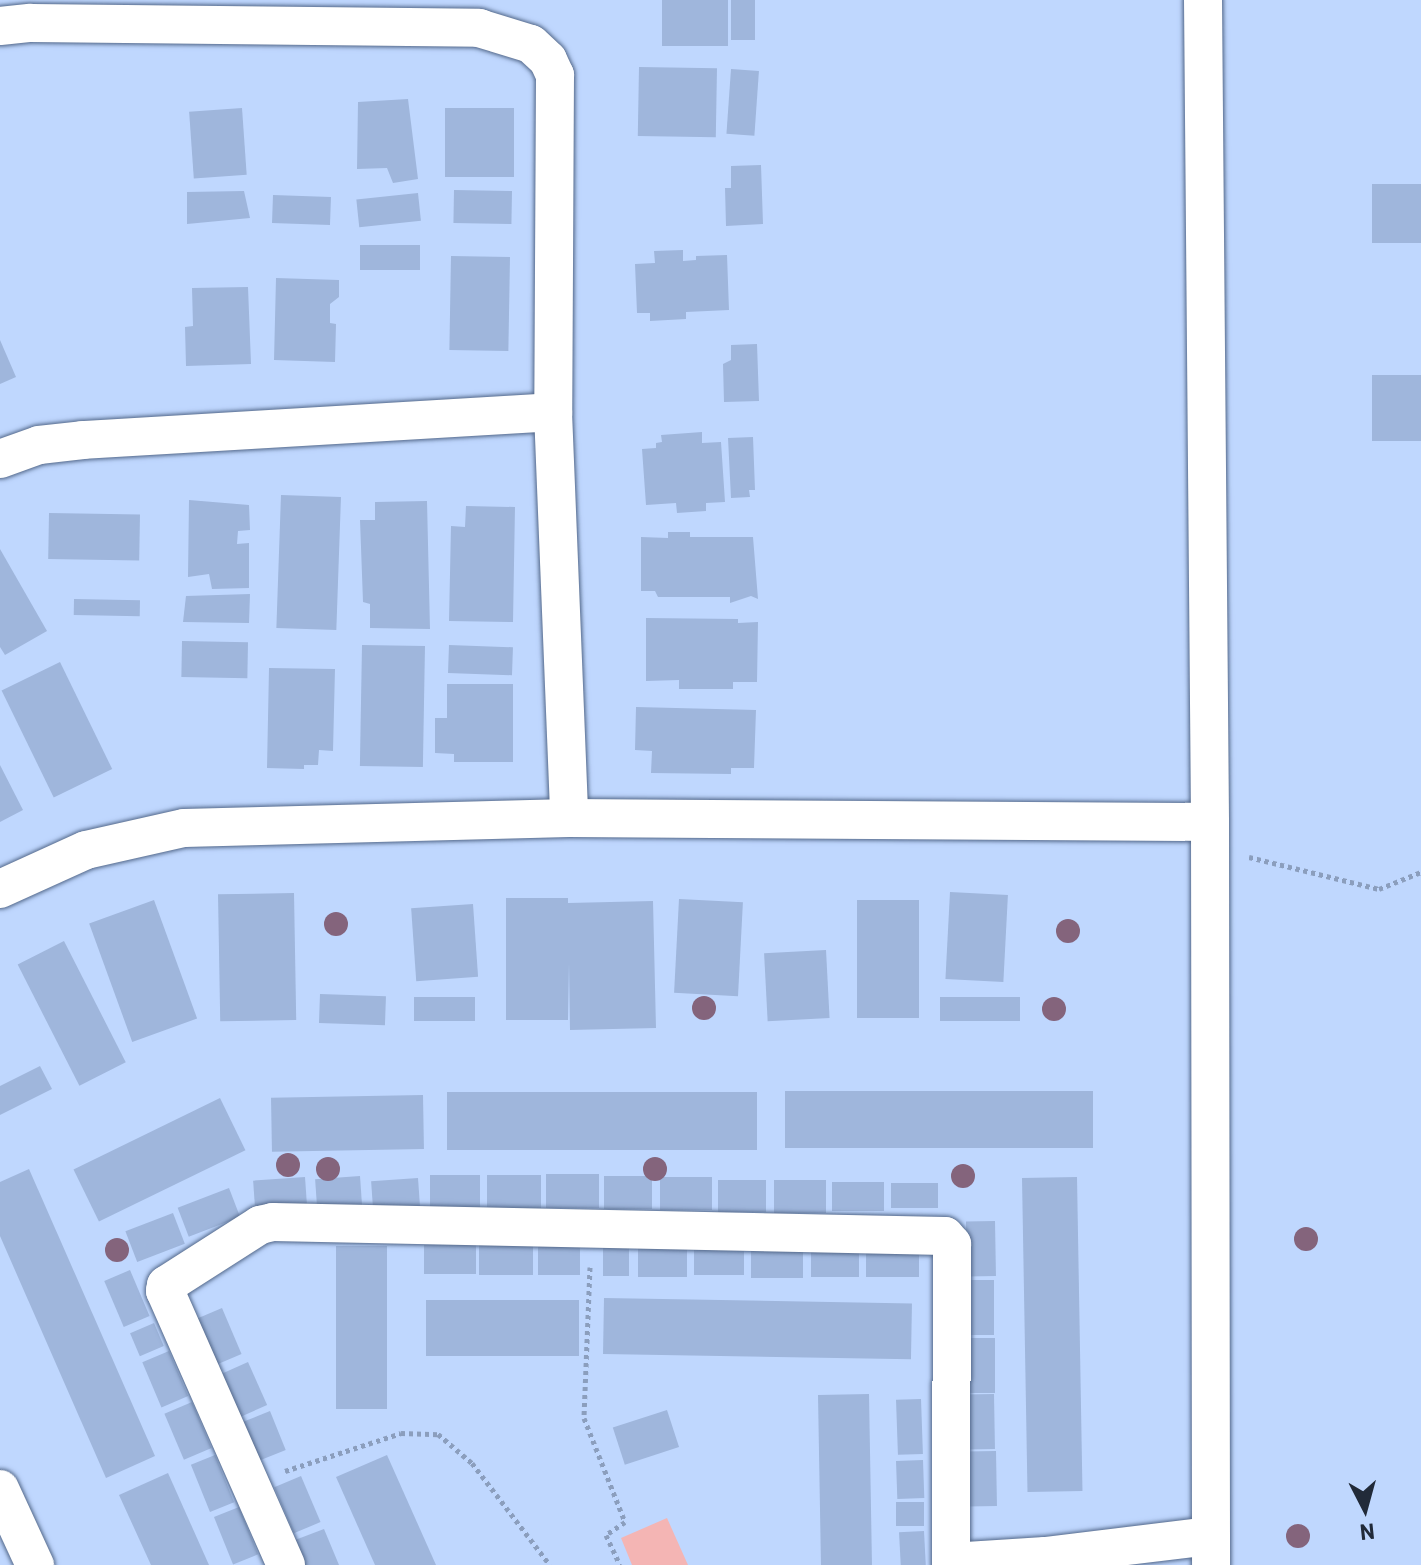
<!DOCTYPE html>
<style>
body{margin:0}
#map{position:relative;width:1421px;height:1565px;overflow:hidden;background:#bfd7fe;font-family:Barlow,sans-serif}
div>[style]{position:absolute}
.green>*{inset:0;background:#f4b5b4}
.building>*{inset:0;background:#9fb6dc;transform-origin:0 0}
.path>*{height:5px;margin-top:-2.5px;transform-origin:0;background:repeating-linear-gradient(90deg,#8b9ebd 0 4px,transparent 0 8px)}
.roads{filter:drop-shadow(0 0 2px #53688a) drop-shadow(0 0 2px #53688a)}
.street>*{height:38px;margin:-19px;padding:0 19px;transform-origin:19px;border-radius:19px;background:#fff}
.trees>*{width:24px;height:24px;margin:-12px;border-radius:50%;background:#84647c}
span{translate:-50% -50%;white-space:nowrap;text-align:center;line-height:1.15;-webkit-text-stroke:6px #bfd7fe;paint-order:stroke}
.north{position:absolute;left:1325px;top:1469px;width:80px;height:80px;-webkit-text-stroke:6px #bfd7fe;paint-order:stroke;rotate:174deg;font-size:22px;font-weight:700;line-height:32px;text-align:center;color:#212a39}
.north::after{content:'';display:block;margin:auto;width:28px;height:36px;background:#212a39;clip-path:polygon(50% 0,100% 100%,50% 72%,0 100%)}
</style>
<div id="map">
<div class="green">
<div style="clip-path:polygon(667px 1518px,688px 1565px,632px 1565px,621px 1538px)"></div>
</div>
<div class="building">
<div style="left:662px;top:0;width:66px;height:46px"></div>
<div style="left:731px;top:0;width:24px;height:40px"></div>
<div style="left:639px;top:67px;width:78px;height:69px;rotate:1deg"></div>
<div style="left:731px;top:69px;width:28px;height:65px;rotate:4deg"></div>
<div style="clip-path:polygon(408px 99px,418px 179px,393px 183px,387px 168px,357px 169px,358px 102px)"></div>
<div style="left:242px;top:108px;width:67px;height:53px;rotate:86deg"></div>
<div style="left:445px;top:108px;width:69px;height:69px"></div>
<div style="clip-path:polygon(761px 165px,763px 224px,726px 226px,725px 188px,731px 188px,731px 166px)"></div>
<div style="left:1421px;top:184px;width:59px;height:49px;rotate:90deg"></div>
<div style="left:454px;top:190px;width:58px;height:33px;rotate:1deg"></div>
<div style="clip-path:polygon(244px 191px,250px 218px,187px 224px,187px 192px)"></div>
<div style="left:418px;top:193px;width:28px;height:62px;rotate:84deg"></div>
<div style="left:273px;top:195px;width:58px;height:28px;rotate:2deg"></div>
<div style="left:360px;top:245px;width:60px;height:25px"></div>
<div style="clip-path:polygon(683px 250px,683px 261px,696px 260px,696px 256px,727px 255px,729px 310px,686px 312px,686px 319px,650px 321px,650px 313px,637px 313px,635px 264px,655px 263px,654px 251px)"></div>
<div style="left:451px;top:256px;width:59px;height:94px;rotate:1deg"></div>
<div style="clip-path:polygon(276px 278px,339px 280px,339px 297px,330px 304px,330px 323px,336px 324px,335px 362px,274px 360px)"></div>
<div style="clip-path:polygon(248px 287px,251px 364px,186px 366px,185px 327px,193px 326px,192px 288px)"></div>
<div style="clip-path:polygon(0 340px,16px 377px,0 384px)"></div>
<div style="clip-path:polygon(757px 344px,759px 401px,724px 402px,723px 364px,731px 360px,731px 345px)"></div>
<div style="left:1421px;top:375px;width:66px;height:49px;rotate:90deg"></div>
<div style="clip-path:polygon(702px 432px,702px 443px,721px 442px,725px 502px,706px 503px,706px 511px,677px 513px,676px 503px,646px 505px,642px 449px,656px 448px,656px 443px,662px 442px,661px 435px)"></div>
<div style="clip-path:polygon(753px 437px,755px 490px,749px 490px,750px 497px,731px 498px,728px 438px)"></div>
<div style="left:281px;top:495px;width:60px;height:133px;rotate:2deg"></div>
<div style="clip-path:polygon(189px 500px,249px 505px,250px 530px,238px 531px,237px 544px,249px 543px,249px 588px,212px 589px,209px 574px,188px 577px)"></div>
<div style="clip-path:polygon(427px 501px,430px 629px,370px 628px,370px 604px,363px 602px,360px 520px,375px 520px,375px 502px)"></div>
<div style="clip-path:polygon(466px 506px,515px 507px,513px 622px,449px 621px,451px 526px,465px 527px)"></div>
<div style="left:49px;top:513px;width:91px;height:46px;rotate:1deg"></div>
<div style="clip-path:polygon(668px 532px,690px 532px,690px 537px,753px 537px,758px 599px,751px 596px,730px 603px,730px 597px,658px 597px,655px 591px,641px 591px,641px 537px,668px 538px)"></div>
<div style="clip-path:polygon(0 549px,47px 631px,5px 655px,0 647px)"></div>
<div style="clip-path:polygon(250px 594px,249px 623px,183px 622px,186px 596px)"></div>
<div style="left:74px;top:599px;width:66px;height:16px;rotate:1deg"></div>
<div style="clip-path:polygon(646px 618px,738px 619px,738px 623px,758px 622px,757px 682px,733px 682px,733px 689px,679px 689px,679px 680px,646px 681px)"></div>
<div style="left:182px;top:641px;width:66px;height:36px;rotate:1deg"></div>
<div style="left:362px;top:645px;width:63px;height:121px;rotate:1deg"></div>
<div style="left:449px;top:645px;width:64px;height:28px;rotate:2deg"></div>
<div style="left:60px;top:662px;width:119px;height:65px;rotate:64deg"></div>
<div style="clip-path:polygon(269px 668px,335px 669px,333px 751px,319px 750px,318px 765px,304px 765px,304px 769px,267px 768px)"></div>
<div style="clip-path:polygon(447px 684px,513px 684px,513px 762px,454px 762px,454px 754px,435px 753px,435px 718px,447px 718px)"></div>
<div style="clip-path:polygon(636px 707px,756px 710px,754px 768px,731px 768px,731px 774px,651px 773px,652px 751px,635px 750px)"></div>
<div style="clip-path:polygon(0 765px,23px 810px,0 822px)"></div>
<div style="left:950px;top:892px;width:58px;height:87px;rotate:3deg"></div>
<div style="left:294px;top:893px;width:127px;height:76px;rotate:89deg"></div>
<div style="clip-path:polygon(506px 898px,568px 898px,568px 903px,653px 901px,656px 1028px,570px 1030px,569px 963px,568px 1020px,506px 1020px)"></div>
<div style="left:679px;top:899px;width:64px;height:94px;rotate:3deg"></div>
<div style="left:154px;top:900px;width:126px;height:69px;rotate:70deg"></div>
<div style="left:857px;top:900px;width:62px;height:118px"></div>
<div style="left:473px;top:904px;width:73px;height:62px;rotate:86deg"></div>
<div style="left:64px;top:941px;width:136px;height:52px;rotate:63deg"></div>
<div style="left:826px;top:950px;width:68px;height:62px;rotate:87deg"></div>
<div style="left:320px;top:994px;width:66px;height:29px;rotate:2deg"></div>
<div style="left:475px;top:997px;width:24px;height:61px;rotate:90deg"></div>
<div style="left:1020px;top:997px;width:24px;height:80px;rotate:90deg"></div>
<div style="clip-path:polygon(40px 1066px,52px 1089px,0 1115px,0 1086px)"></div>
<div style="left:1093px;top:1091px;width:57px;height:308px;rotate:90deg"></div>
<div style="left:757px;top:1092px;width:58px;height:310px;rotate:90deg"></div>
<div style="left:423px;top:1095px;width:54px;height:152px;rotate:89deg"></div>
<div style="left:220px;top:1098px;width:58px;height:163px;rotate:64deg"></div>
<div style="clip-path:polygon(29px 1169px,155px 1456px,106px 1478px,0 1236px,0 1182px)"></div>
<div style="left:546px;top:1174px;width:53px;height:34px"></div>
<div style="left:430px;top:1175px;width:50px;height:33px"></div>
<div style="left:487px;top:1175px;width:54px;height:33px"></div>
<div style="left:360px;top:1176px;width:30px;height:45px;rotate:86deg"></div>
<div style="left:604px;top:1176px;width:48px;height:33px"></div>
<div style="left:305px;top:1177px;width:31px;height:52px;rotate:86deg"></div>
<div style="left:660px;top:1177px;width:52px;height:33px"></div>
<div style="left:1077px;top:1177px;width:314px;height:55px;rotate:89deg"></div>
<div style="left:418px;top:1178px;width:28px;height:47px;rotate:86deg"></div>
<div style="left:718px;top:1180px;width:48px;height:32px"></div>
<div style="left:774px;top:1180px;width:52px;height:33px"></div>
<div style="left:832px;top:1182px;width:52px;height:29px"></div>
<div style="left:891px;top:1183px;width:47px;height:25px"></div>
<div style="left:229px;top:1188px;width:31px;height:55px;rotate:69deg"></div>
<div style="left:173px;top:1213px;width:33px;height:51px;rotate:69deg"></div>
<div style="left:995px;top:1221px;width:55px;height:29px;rotate:89deg"></div>
<div style="left:479px;top:1244px;width:54px;height:31px"></div>
<div style="left:538px;top:1244px;width:42px;height:31px"></div>
<div style="left:603px;top:1244px;width:26px;height:32px"></div>
<div style="left:476px;top:1245px;width:29px;height:52px;rotate:90deg"></div>
<div style="left:336px;top:1246px;width:51px;height:163px"></div>
<div style="left:687px;top:1246px;width:31px;height:49px;rotate:90deg"></div>
<div style="left:751px;top:1247px;width:52px;height:31px"></div>
<div style="left:866px;top:1247px;width:53px;height:30px"></div>
<div style="left:694px;top:1248px;width:50px;height:27px"></div>
<div style="left:811px;top:1248px;width:48px;height:29px"></div>
<div style="left:130px;top:1270px;width:50px;height:28px;rotate:67deg"></div>
<div style="left:965px;top:1280px;width:29px;height:55px"></div>
<div style="left:604px;top:1298px;width:308px;height:56px;rotate:1deg"></div>
<div style="left:426px;top:1300px;width:153px;height:56px"></div>
<div style="left:222px;top:1308px;width:50px;height:30px;rotate:67deg"></div>
<div style="left:154px;top:1323px;width:25px;height:26px;rotate:67deg"></div>
<div style="left:966px;top:1338px;width:29px;height:55px"></div>
<div style="left:169px;top:1351px;width:49px;height:29px;rotate:67deg"></div>
<div style="left:248px;top:1362px;width:47px;height:30px;rotate:66deg"></div>
<div style="left:869px;top:1394px;width:171px;height:51px;rotate:89deg"></div>
<div style="left:994px;top:1394px;width:55px;height:30px;rotate:89deg"></div>
<div style="left:921px;top:1399px;width:55px;height:25px;rotate:88deg"></div>
<div style="left:192px;top:1402px;width:50px;height:30px;rotate:67deg"></div>
<div style="left:667px;top:1410px;width:39px;height:57px;rotate:72deg"></div>
<div style="left:270px;top:1411px;width:42px;height:31px;rotate:68deg"></div>
<div style="left:996px;top:1451px;width:55px;height:30px;rotate:89deg"></div>
<div style="left:215px;top:1455px;width:51px;height:26px;rotate:68deg"></div>
<div style="clip-path:polygon(387px 1455px,436px 1565px,375px 1565px,336px 1477px)"></div>
<div style="left:923px;top:1460px;width:38px;height:27px;rotate:88deg"></div>
<div style="clip-path:polygon(168px 1473px,209px 1565px,151px 1565px,119px 1495px)"></div>
<div style="left:301px;top:1476px;width:50px;height:29px;rotate:67deg"></div>
<div style="left:924px;top:1502px;width:24px;height:28px;rotate:90deg"></div>
<div style="left:239px;top:1507px;width:51px;height:27px;rotate:68deg"></div>
<div style="clip-path:polygon(324px 1529px,339px 1565px,305px 1565px,295px 1540px)"></div>
<div style="left:924px;top:1531px;width:34px;height:25px;rotate:87deg"></div>
</div>
<div class="path">
<div style="left:1249px;top:857px;width:134px;rotate:13.8deg"></div>
<div style="left:1379px;top:889px;width:45px;rotate:-22deg"></div>
<div style="left:590px;top:1267px;width:151px;rotate:92.3deg"></div>
<div style="left:584px;top:1418px;width:112px;rotate:68.5deg"></div>
<div style="left:625px;top:1522px;width:23px;rotate:146deg"></div>
<div style="left:606px;top:1535px;width:33px;rotate:65deg"></div>
<div style="left:285px;top:1471px;width:122px;rotate:-18.1deg"></div>
<div style="left:401px;top:1433px;width:37px;rotate:2deg"></div>
<div style="left:438px;top:1434px;width:45px;rotate:40.5deg"></div>
<div style="left:472px;top:1463px;width:128px;rotate:52.6deg"></div>
</div>
<div class="roads">
<div class="street">
<div style="left:1203px;top:0;width:822px;rotate:89.51deg"></div>
<div style="left:1210px;top:822px;width:743px;rotate:89.92deg"></div>
<div style="left:0;top:26px;width:31px;rotate:-6deg"></div>
<div style="left:31px;top:23px;width:448px;rotate:0.6deg"></div>
<div style="left:479px;top:28px;width:54px;rotate:17.1deg"></div>
<div style="left:531px;top:44px;width:23px;rotate:43deg"></div>
<div style="left:548px;top:60px;width:17px;rotate:65deg"></div>
<div style="left:555px;top:75px;width:337px;rotate:90.3deg"></div>
<div style="left:553px;top:412px;width:406px;rotate:87.7deg"></div>
<div style="left:0;top:459px;width:41px;rotate:-19.7deg"></div>
<div style="left:39px;top:445px;width:44px;rotate:-6.5deg"></div>
<div style="left:83px;top:440px;width:471px;rotate:-3.4deg"></div>
<div style="left:0;top:889px;width:94px;rotate:-24.4deg"></div>
<div style="left:86px;top:850px;width:100px;rotate:-12.7deg"></div>
<div style="left:184px;top:828px;width:385px;rotate:-1.5deg"></div>
<div style="left:569px;top:818px;width:641px;rotate:0.36deg"></div>
<div style="left:0;top:1489px;width:84px;rotate:65.3deg"></div>
<div style="left:951px;top:1562px;width:94px;rotate:-3.7deg"></div>
<div style="left:1045px;top:1556px;width:167px;rotate:-6.9deg"></div>
<div style="left:286px;top:1565px;width:300px;rotate:-113.8deg"></div>
<div style="left:165px;top:1291px;width:6px;rotate:-81deg"></div>
<div style="left:166px;top:1285px;width:112px;rotate:-32.6deg"></div>
<div style="left:260px;top:1225px;width:13px;rotate:-13deg"></div>
<div style="left:273px;top:1222px;width:672px;rotate:1.19deg"></div>
<div style="left:945px;top:1236px;width:11px;rotate:49deg"></div>
<div style="left:952px;top:1244px;width:321px;rotate:90.2deg"></div>
</div>
</div>
<div class="trees">
<div style="left:336px;top:924px"></div>
<div style="left:1068px;top:931px"></div>
<div style="left:704px;top:1008px"></div>
<div style="left:1054px;top:1009px"></div>
<div style="left:288px;top:1165px"></div>
<div style="left:328px;top:1169px"></div>
<div style="left:655px;top:1169px"></div>
<div style="left:963px;top:1176px"></div>
<div style="left:1306px;top:1239px"></div>
<div style="left:117px;top:1250px"></div>
<div style="left:1298px;top:1536px"></div>
</div>
<div class="north">N</div>
</div>
